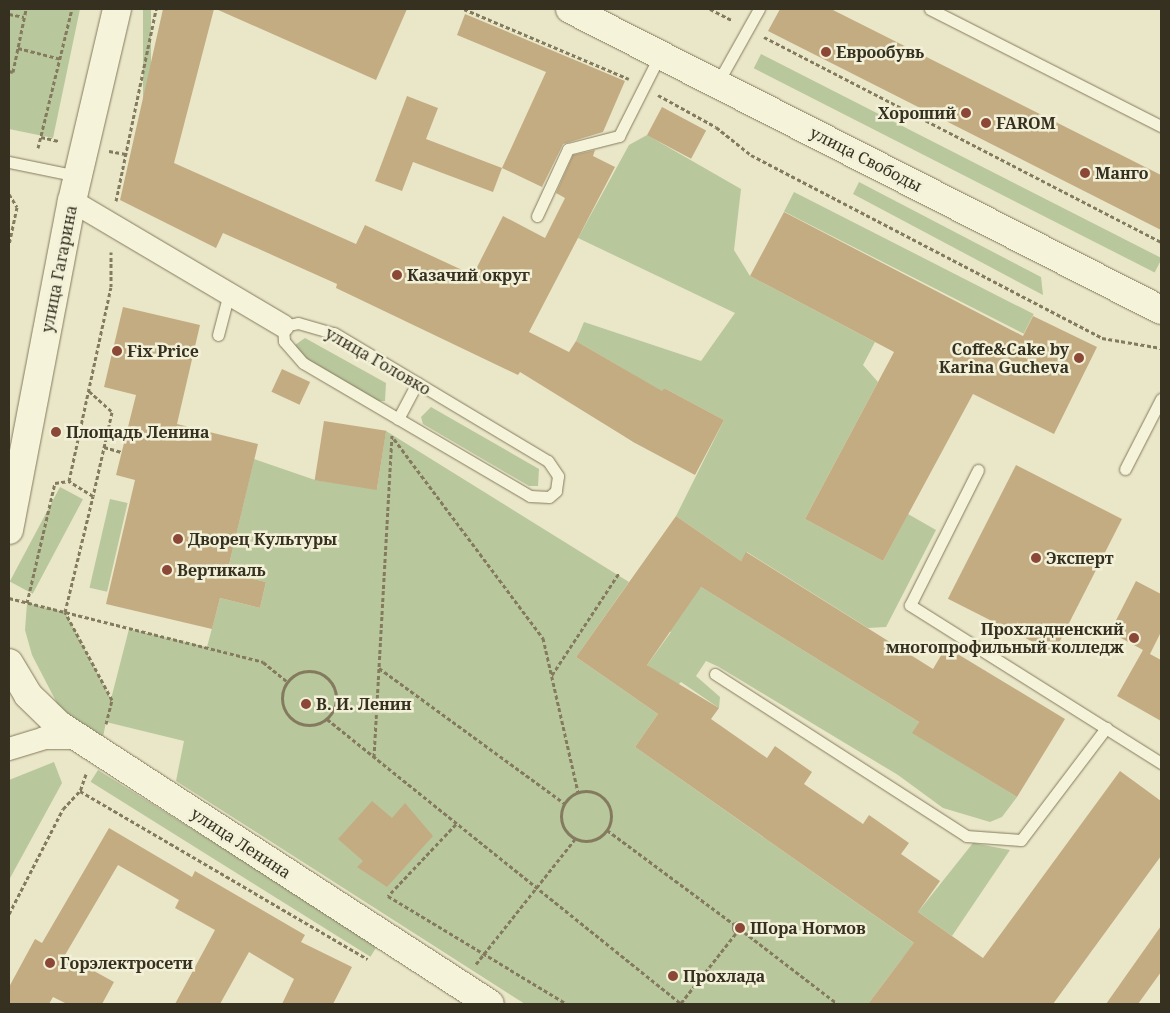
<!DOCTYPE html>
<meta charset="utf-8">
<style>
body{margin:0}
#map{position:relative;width:1170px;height:1013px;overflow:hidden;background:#eae7c8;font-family:"Noto Serif",serif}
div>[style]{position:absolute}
.green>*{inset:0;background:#b9c79d;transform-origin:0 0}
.building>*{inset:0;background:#c4ac82;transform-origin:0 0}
.path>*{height:3px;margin-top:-1.5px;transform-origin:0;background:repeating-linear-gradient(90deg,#847b5f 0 4px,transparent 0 6.5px)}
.path>.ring{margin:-1.5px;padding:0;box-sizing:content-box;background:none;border:3px solid #847b5f;border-radius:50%}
.roads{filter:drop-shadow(0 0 1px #847b5f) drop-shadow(0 0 1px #847b5f)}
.service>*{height:11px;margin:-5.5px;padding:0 5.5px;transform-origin:5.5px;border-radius:5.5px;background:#f5f3da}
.minor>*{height:22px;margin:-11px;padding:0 11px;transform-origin:11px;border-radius:11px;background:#f5f3da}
.tertiary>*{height:28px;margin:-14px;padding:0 14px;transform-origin:14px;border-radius:14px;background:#f5f3da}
.secondary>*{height:28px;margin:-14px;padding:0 14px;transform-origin:14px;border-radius:14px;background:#f5f3da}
.dots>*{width:14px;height:14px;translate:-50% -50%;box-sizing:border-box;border:2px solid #f2f0d7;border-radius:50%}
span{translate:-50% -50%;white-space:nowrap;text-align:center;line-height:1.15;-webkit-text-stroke:5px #f2f0d7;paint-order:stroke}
.poi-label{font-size:16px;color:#363021;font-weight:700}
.left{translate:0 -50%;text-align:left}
.right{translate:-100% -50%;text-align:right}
.street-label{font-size:16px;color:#363021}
.frame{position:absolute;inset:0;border:10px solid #363021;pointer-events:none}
</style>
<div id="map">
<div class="green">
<div style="clip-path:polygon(9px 9px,80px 9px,53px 138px,9px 129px)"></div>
<div style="left:143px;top:9px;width:8px;height:181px"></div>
<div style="left:761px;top:54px;width:450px;height:16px;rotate:27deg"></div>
<div style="clip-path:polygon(647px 135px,741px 189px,734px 250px,750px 276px,875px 342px,863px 365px,878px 382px,805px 519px,883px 561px,908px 514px,936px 530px,886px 627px,868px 628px,747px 552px,741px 561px,676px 516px,724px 420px,664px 388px,635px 443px,605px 423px,634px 375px,576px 341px,584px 322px,701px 361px,735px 313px,578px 238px,629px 145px)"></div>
<div style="clip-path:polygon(859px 182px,1041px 277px,1043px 295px,853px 194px)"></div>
<div style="left:794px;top:192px;width:269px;height:22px;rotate:27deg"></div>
<div style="clip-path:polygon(305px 338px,386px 383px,385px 401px,376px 401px,297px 354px,295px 345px)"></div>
<div style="clip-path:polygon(431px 407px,539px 469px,538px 486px,529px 486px,423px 424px,421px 417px)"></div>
<div style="clip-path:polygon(386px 431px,629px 582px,576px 657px,658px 714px,635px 747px,918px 946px,902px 959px,868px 1004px,525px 1004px,176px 781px,184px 741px,106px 722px,103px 737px,60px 709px,32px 655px,25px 630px,27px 603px,65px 612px,111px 699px,129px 629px,207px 647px,220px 598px,260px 608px,266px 582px,227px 573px,254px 459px,315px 480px,377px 489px)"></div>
<div style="left:60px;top:487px;width:26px;height:107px;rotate:28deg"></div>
<div style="left:110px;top:499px;width:18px;height:91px;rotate:13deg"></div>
<div style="clip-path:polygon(701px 587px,919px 722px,913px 733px,1017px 797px,1002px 817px,990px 822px,943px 808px,898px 775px,719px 667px,706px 661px,696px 676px,720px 697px,719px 708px,681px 682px,677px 686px,647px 665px,671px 632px,656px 621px)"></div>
<div style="clip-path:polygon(54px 762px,62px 783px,9px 880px,9px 780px)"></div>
<div style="left:98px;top:770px;width:330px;height:14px;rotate:32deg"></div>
<div style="clip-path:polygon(973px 843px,1010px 850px,952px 936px,918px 912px)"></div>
</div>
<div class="building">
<div style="clip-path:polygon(163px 9px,214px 9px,174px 163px,356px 244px,365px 225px,473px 275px,503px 216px,545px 238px,565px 198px,556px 193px,573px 155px,595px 150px,593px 156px,615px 167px,529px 332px,569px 352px,576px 341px,662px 391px,664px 388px,724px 420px,695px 475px,635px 443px,520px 372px,518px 375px,336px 288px,337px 284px,223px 233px,216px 248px,120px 200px)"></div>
<div style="clip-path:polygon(216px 9px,407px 9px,376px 80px)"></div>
<div style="clip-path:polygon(780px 9px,831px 9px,1161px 175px,1161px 230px,768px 31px)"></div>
<div style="clip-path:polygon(465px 14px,625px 81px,603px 132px,563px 144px,542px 187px,502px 168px,546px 72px,457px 35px)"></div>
<div style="clip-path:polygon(407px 96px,438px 108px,426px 139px,502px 168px,493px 192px,413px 162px,402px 191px,375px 181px)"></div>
<div style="left:662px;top:107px;width:50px;height:32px;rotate:28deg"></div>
<div style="clip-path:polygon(784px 212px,1023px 336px,1033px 316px,1097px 347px,1054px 434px,973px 394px,883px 561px,805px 519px,894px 352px,750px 276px)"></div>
<div style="clip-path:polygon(123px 307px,200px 325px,177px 424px,258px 444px,227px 573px,266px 582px,260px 608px,220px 598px,212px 629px,106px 604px,135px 480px,116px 475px,136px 395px,104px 387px)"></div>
<div style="left:282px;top:369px;width:31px;height:25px;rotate:25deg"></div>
<div style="left:324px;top:421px;width:63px;height:60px;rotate:9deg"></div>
<div style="left:1016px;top:465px;width:119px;height:150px;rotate:27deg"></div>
<div style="clip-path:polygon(676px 516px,741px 561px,746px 552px,933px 669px,946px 647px,1065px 719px,1017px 797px,912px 733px,919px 722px,701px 587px,647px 665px,719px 708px,711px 719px,767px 758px,775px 746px,812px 772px,804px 784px,863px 824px,869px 815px,909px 843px,901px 854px,940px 881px,918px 912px,983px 958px,1120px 771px,1161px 801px,1161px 856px,1053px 1004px,868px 1004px,914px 943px,635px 747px,658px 714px,576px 657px)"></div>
<div style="clip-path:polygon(1136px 581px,1161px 594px,1161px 632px,1150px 654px,1161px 660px,1161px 721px,1117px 696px,1143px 650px,1110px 632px)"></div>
<div style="clip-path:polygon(372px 801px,392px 818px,405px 803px,433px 836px,387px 887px,357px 867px,363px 861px,338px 839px)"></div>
<div style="clip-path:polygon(109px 828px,192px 877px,195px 871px,305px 935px,301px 942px,352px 967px,333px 1004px,282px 1004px,294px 979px,249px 952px,220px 1004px,175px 1004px,215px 930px,175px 908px,179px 900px,118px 865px,65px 955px,114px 982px,102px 1004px,67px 1004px,53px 997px,49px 1004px,9px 1004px,9px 987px,35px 939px,42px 943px)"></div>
<div style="clip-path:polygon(1161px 926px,1161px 972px,1138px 1004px,1106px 1004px)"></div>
</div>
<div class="path">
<div style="left:464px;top:9px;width:179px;rotate:23deg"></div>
<div style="left:710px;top:9px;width:25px;rotate:27deg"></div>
<div style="left:9px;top:14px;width:15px;rotate:11deg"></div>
<div style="left:764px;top:37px;width:447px;rotate:27.3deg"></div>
<div style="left:18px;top:48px;width:44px;rotate:14.3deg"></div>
<div style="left:9px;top:71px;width:4px;rotate:14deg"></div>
<div style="left:13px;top:72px;width:64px;rotate:-78.3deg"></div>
<div style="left:658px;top:95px;width:66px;rotate:28.9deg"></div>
<div style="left:716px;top:127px;width:45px;rotate:38.7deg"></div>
<div style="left:751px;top:155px;width:396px;rotate:27.5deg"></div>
<div style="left:1102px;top:338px;width:60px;rotate:9.6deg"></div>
<div style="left:41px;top:137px;width:18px;rotate:13deg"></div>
<div style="left:38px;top:148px;width:143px;rotate:-76.3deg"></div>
<div style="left:109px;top:151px;width:17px;rotate:10deg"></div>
<div style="left:9px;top:194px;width:15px;rotate:58deg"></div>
<div style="left:17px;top:207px;width:38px;rotate:102deg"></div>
<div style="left:116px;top:201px;width:196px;rotate:-78.2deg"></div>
<div style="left:89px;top:391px;width:31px;rotate:42deg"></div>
<div style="left:112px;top:412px;width:86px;rotate:102.7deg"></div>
<div style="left:394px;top:439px;width:249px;rotate:53.2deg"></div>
<div style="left:543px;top:638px;width:158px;rotate:77.2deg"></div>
<div style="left:104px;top:447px;width:19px;rotate:16deg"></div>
<div style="left:9px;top:598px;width:262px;rotate:14.1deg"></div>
<div style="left:263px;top:662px;width:32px;rotate:39deg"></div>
<div style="left:27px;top:603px;width:123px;rotate:-76.9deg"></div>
<div style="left:55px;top:483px;width:14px;rotate:-8deg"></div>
<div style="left:379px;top:668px;width:229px;rotate:36.1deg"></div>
<div class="ring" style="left:282px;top:671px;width:51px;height:51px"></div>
<div style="left:552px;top:675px;width:122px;rotate:-56.7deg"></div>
<div style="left:327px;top:719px;width:455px;rotate:38.8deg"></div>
<div style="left:106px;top:724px;width:25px;rotate:-76deg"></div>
<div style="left:112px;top:700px;width:100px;rotate:-118.1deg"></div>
<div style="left:65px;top:612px;width:119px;rotate:-76.4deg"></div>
<div style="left:93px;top:496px;width:28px;rotate:-148deg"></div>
<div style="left:69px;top:481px;width:198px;rotate:-77.8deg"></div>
<div style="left:111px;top:287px;width:35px;rotate:-90deg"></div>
<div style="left:374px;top:757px;width:322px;rotate:-86.8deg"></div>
<div style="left:86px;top:774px;width:18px;rotate:109deg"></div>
<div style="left:80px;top:791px;width:333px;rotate:30.3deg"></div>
<div class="ring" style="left:561px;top:791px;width:47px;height:47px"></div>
<div style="left:456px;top:824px;width:99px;rotate:133.4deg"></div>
<div style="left:388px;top:896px;width:209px;rotate:31.1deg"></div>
<div style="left:607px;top:830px;width:159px;rotate:36.6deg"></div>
<div style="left:9px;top:914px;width:118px;rotate:-62.8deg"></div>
<div style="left:63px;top:809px;width:25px;rotate:-47deg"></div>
<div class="ring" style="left:733.5px;top:922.5px;width:8px;height:8px"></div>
<div style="left:744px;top:932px;width:118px;rotate:37.5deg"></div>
<div style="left:476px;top:964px;width:159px;rotate:-51.6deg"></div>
<div style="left:681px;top:1003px;width:89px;rotate:-51.8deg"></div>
</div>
<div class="roads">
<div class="service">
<div style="left:930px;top:9px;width:259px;rotate:26.9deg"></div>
<div style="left:717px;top:84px;width:86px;rotate:-60.8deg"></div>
<div style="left:9px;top:162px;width:70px;rotate:11.5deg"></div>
<div style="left:537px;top:216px;width:74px;rotate:-65.2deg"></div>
<div style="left:568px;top:149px;width:53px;rotate:-14.3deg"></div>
<div style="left:619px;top:136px;width:91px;rotate:-63.2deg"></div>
<div style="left:298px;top:323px;width:37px;rotate:16deg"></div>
<div style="left:334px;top:333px;width:249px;rotate:30.9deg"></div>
<div style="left:548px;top:461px;width:18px;rotate:56deg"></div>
<div style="left:558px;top:476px;width:15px;rotate:98deg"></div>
<div style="left:556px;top:491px;width:9px;rotate:139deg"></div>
<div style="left:549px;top:497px;width:19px;rotate:-177deg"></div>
<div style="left:530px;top:496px;width:263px;rotate:-149.6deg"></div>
<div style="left:303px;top:363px;width:29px;rotate:-131deg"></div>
<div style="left:284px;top:341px;width:15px;rotate:-94deg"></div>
<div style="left:283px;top:326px;width:15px;rotate:-11deg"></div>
<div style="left:218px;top:335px;width:43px;rotate:-75.3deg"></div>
<div style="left:398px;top:419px;width:41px;rotate:-62.2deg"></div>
<div style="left:1125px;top:469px;width:79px;rotate:-62.8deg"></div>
<div style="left:978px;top:470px;width:151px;rotate:116.7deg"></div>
<div style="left:910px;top:605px;width:297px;rotate:32.2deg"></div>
<div style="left:715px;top:674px;width:299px;rotate:32.8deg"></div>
<div style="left:966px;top:836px;width:55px;rotate:4.2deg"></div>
<div style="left:1021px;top:840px;width:141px;rotate:-52.8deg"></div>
</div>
<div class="minor">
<div style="left:72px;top:201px;width:245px;rotate:30.6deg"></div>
<div style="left:9px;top:749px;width:37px;rotate:-17deg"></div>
<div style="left:44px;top:738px;width:35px"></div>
</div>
<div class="tertiary">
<div style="left:9px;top:530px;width:335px;rotate:-79.2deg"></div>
<div style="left:72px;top:201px;width:197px;rotate:-76.8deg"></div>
<div style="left:9px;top:663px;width:37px;rotate:59deg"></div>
<div style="left:28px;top:695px;width:43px;rotate:44.1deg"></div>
<div style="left:59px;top:725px;width:513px;rotate:32.92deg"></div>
</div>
<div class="secondary">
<div style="left:570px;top:9px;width:663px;rotate:26.99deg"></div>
</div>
</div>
<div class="dots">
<div style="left:826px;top:52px;background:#8c4836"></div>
<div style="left:966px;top:113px;background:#8c4836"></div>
<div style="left:986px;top:123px;background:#8c4836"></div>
<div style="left:1085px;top:173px;background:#8c4836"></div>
<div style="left:397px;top:275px;background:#8c4836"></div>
<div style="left:117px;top:351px;background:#8c4836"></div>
<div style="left:1079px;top:358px;background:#8c4836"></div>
<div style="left:56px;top:432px;background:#8c4836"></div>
<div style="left:178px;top:539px;background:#8c4836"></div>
<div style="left:1036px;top:558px;background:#8c4836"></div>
<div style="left:167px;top:570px;background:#8c4836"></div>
<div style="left:1134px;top:638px;background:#8c4836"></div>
<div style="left:306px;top:704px;background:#8c4836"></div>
<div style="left:740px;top:928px;background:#8c4836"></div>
<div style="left:50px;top:963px;background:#8c4836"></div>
<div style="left:673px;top:976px;background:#8c4836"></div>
</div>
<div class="poi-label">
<span class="left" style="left:836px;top:52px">Еврообувь</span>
<span class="right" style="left:956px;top:113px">Хороший</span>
<span class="left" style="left:996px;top:123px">FAROM</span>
<span class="left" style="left:1095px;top:173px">Манго</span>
<span class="left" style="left:407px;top:275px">Казачий округ</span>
<span class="right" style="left:1069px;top:358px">Coffe&amp;Cake by<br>Karina Gucheva</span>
<span class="left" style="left:127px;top:351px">Fix Price</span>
<span class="left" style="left:66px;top:432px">Площадь Ленина</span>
<span class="left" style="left:188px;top:539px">Дворец Культуры</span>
<span class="left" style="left:1046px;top:558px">Эксперт</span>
<span class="left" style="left:177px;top:570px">Вертикаль</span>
<span class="right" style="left:1124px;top:638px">Прохладненский<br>многопрофильный колледж</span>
<span class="left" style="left:316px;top:704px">В. И. Ленин</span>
<span class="left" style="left:750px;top:928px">Шора Ногмов</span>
<span class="left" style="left:60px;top:963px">Горэлектросети</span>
<span class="left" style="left:683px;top:976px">Прохлада</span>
</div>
<div class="street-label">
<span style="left:866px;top:159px;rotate:27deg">улица Свободы</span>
<span style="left:59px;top:269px;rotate:-79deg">улица Гагарина</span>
<span style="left:378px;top:361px;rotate:30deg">улица Головко</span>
<span style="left:241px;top:843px;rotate:33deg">улица Ленина</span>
</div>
<div class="frame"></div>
</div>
